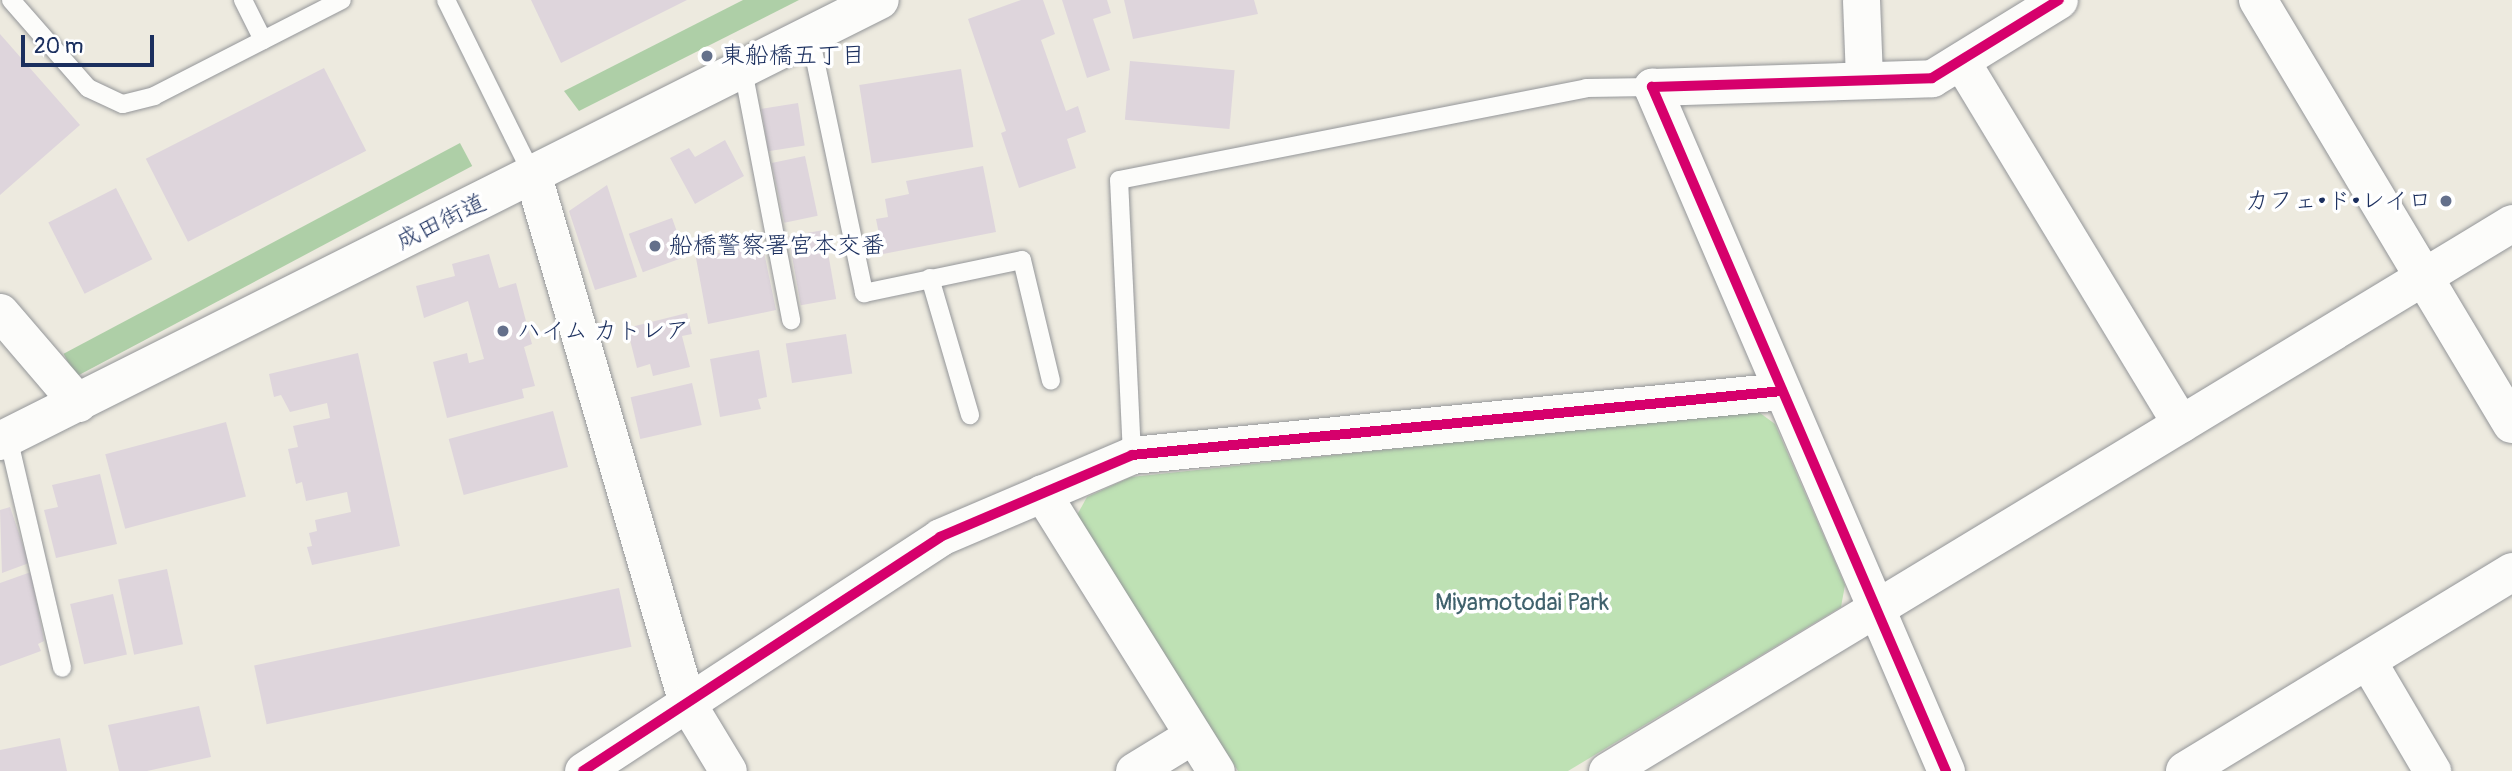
<!DOCTYPE html>
<meta charset="utf-8">
<style>
body{margin:0}
#map{position:relative;width:2512px;height:771px;overflow:hidden;background:#edeadf;font-family:Pangolin,"Klee One",sans-serif}
div>[style]{position:absolute}
.green>*{inset:0;background:#bee1b4}
.forest>*{inset:0;background:#aecfa7;transform-origin:0 0}
.building>*{inset:0;background:#ded5dc;transform-origin:0 0}
.roads{filter:drop-shadow(0 0 2px #949699) drop-shadow(0 0 2px #949699)}
.service>*{height:18px;margin:-9px;padding:0 9px;transform-origin:9px;border-radius:9px;background:#fcfcfa}
.minor>*{height:37px;margin:-18.5px;padding:0 18.5px;transform-origin:18.5px;border-radius:18.5px;background:#fcfcfa}
.tertiary>*{height:38px;margin:-19px;padding:0 19px;transform-origin:19px;border-radius:19px;background:#fcfcfa}
.cycleway>*{height:10px;margin:-5px;padding:0 5px;transform-origin:5px;border-radius:5px;background:#d6006c}
.dots>*{width:19px;height:19px;translate:-50% -50%;box-sizing:border-box;border:4px solid #fff;border-radius:50%}
span{translate:-50% -50%;white-space:nowrap;text-align:center;line-height:1.15;-webkit-text-stroke:7px #fff;paint-order:stroke}
.poi-label{font-size:24px;color:#1b2f5e}
.left{translate:0 -50%;text-align:left}
.right{translate:-100% -50%;text-align:right}
.street-label{font-size:24px;color:#1b2f5e}
.park-label{font-size:24px;color:#40626d}
.scale{position:absolute;left:21px;top:35px;width:133px;height:32px;box-sizing:border-box;border:4px solid #1b2f5e;border-top:0;padding-left:9px;font-size:21px;line-height:24px;white-space:nowrap;color:#1b2f5e;-webkit-text-stroke:5px #fff;paint-order:stroke}
</style>
<div id="map">
<div class="green">
<div style="clip-path:polygon(1756px 410px,1775px 424px,1845px 585px,1841px 607px,1568px 771px,1238px 771px,1077px 515px,1087px 497px,1131px 477px)"></div>
</div>
<div class="forest">
<div style="clip-path:polygon(743px 0,799px 0,579px 111px,564px 91px)"></div>
<div style="left:460px;top:143px;width:26px;height:449px;rotate:62deg"></div>
</div>
<div class="building">
<div style="clip-path:polygon(531px 0,687px 0,561px 63px)"></div>
<div style="clip-path:polygon(1021px 0,1043px 0,1055px 34px,1041px 40px,1066px 111px,1078px 106px,1086px 132px,1067px 139px,1076px 168px,1019px 188px,1001px 133px,1006px 131px,968px 19px)"></div>
<div style="clip-path:polygon(1062px 0,1107px 0,1111px 13px,1093px 19px,1110px 70px,1087px 78px)"></div>
<div style="clip-path:polygon(1124px 0,1254px 0,1258px 14px,1133px 39px)"></div>
<div style="clip-path:polygon(0 34px,80px 125px,0 195px)"></div>
<div style="left:1130px;top:61px;width:105px;height:59px;rotate:5deg"></div>
<div style="left:324px;top:68px;width:93px;height:200px;rotate:63deg"></div>
<div style="left:961px;top:69px;width:79px;height:103px;rotate:81deg"></div>
<div style="left:798px;top:103px;width:43px;height:37px;rotate:81deg"></div>
<div style="clip-path:polygon(725px 140px,744px 176px,695px 204px,670px 158px,689px 148px,695px 157px)"></div>
<div style="left:805px;top:156px;width:61px;height:34px;rotate:78deg"></div>
<div style="clip-path:polygon(983px 166px,996px 232px,883px 254px,876px 219px,888px 217px,885px 199px,909px 194px,906px 181px)"></div>
<div style="clip-path:polygon(607px 185px,637px 277px,595px 290px,569px 211px)"></div>
<div style="left:116px;top:188px;width:80px;height:76px;rotate:63deg"></div>
<div style="left:672px;top:218px;width:41px;height:46px;rotate:70deg"></div>
<div style="left:824px;top:230px;width:70px;height:36px;rotate:80deg"></div>
<div style="clip-path:polygon(760px 233px,776px 310px,708px 324px,694px 247px,712px 243px,714px 254px,730px 251px,728px 239px)"></div>
<div style="clip-path:polygon(489px 254px,499px 288px,516px 283px,532px 344px,524px 347px,535px 386px,522px 389px,524px 398px,447px 418px,433px 362px,467px 353px,469px 363px,484px 359px,468px 301px,424px 318px,416px 286px,455px 276px,452px 264px)"></div>
<div style="clip-path:polygon(687px 313px,692px 334px,682px 336px,690px 367px,653px 376px,650px 364px,637px 368px,627px 328px)"></div>
<div style="left:846px;top:334px;width:40px;height:61px;rotate:81deg"></div>
<div style="clip-path:polygon(759px 350px,767px 397px,758px 399px,761px 409px,720px 417px,710px 359px)"></div>
<div style="clip-path:polygon(358px 353px,400px 546px,312px 565px,307px 547px,312px 546px,309px 533px,317px 531px,315px 520px,351px 512px,347px 492px,306px 501px,302px 482px,296px 484px,288px 449px,298px 447px,293px 426px,330px 418px,327px 403px,290px 412px,281px 395px,274px 397px,269px 374px)"></div>
<div style="left:692px;top:383px;width:43px;height:63px;rotate:77deg"></div>
<div style="left:553px;top:411px;width:58px;height:108px;rotate:75deg"></div>
<div style="left:226px;top:422px;width:77px;height:125px;rotate:75deg"></div>
<div style="clip-path:polygon(100px 474px,117px 544px,56px 558px,44px 510px,58px 507px,52px 485px)"></div>
<div style="clip-path:polygon(10px 507px,29px 563px,2px 573px,0 510px)"></div>
<div style="left:167px;top:569px;width:77px;height:50px;rotate:78deg"></div>
<div style="clip-path:polygon(31px 572px,44px 641px,38px 644px,41px 651px,0 666px,0 583px)"></div>
<div style="left:619px;top:588px;width:60px;height:373px;rotate:78deg"></div>
<div style="left:113px;top:594px;width:62px;height:44px;rotate:77deg"></div>
<div style="clip-path:polygon(199px 706px,211px 757px,147px 771px,119px 771px,108px 725px)"></div>
<div style="clip-path:polygon(60px 738px,67px 771px,0 771px,0 750px)"></div>
</div>
<div class="roads">
<div class="service">
<div style="left:11px;top:0;width:117px;rotate:48.8deg"></div>
<div style="left:88px;top:88px;width:38px;rotate:25deg"></div>
<div style="left:123px;top:104px;width:32px;rotate:-14deg"></div>
<div style="left:154px;top:96px;width:211px;rotate:-27.1deg"></div>
<div style="left:243px;top:0;width:45px;rotate:63.4deg"></div>
<div style="left:446px;top:0;width:196px;rotate:63.7deg"></div>
<div style="left:810px;top:36px;width:263px;rotate:78.1deg"></div>
<div style="left:864px;top:293px;width:161px;rotate:-11.8deg"></div>
<div style="left:1022px;top:260px;width:124px;rotate:76.5deg"></div>
<div style="left:743px;top:70px;width:255px;rotate:79.1deg"></div>
<div style="left:930px;top:278px;width:143px;rotate:73.7deg"></div>
<div style="left:8px;top:437px;width:237px;rotate:76.8deg"></div>
<div style="left:1132px;top:455px;width:275px;rotate:-92.7deg"></div>
<div style="left:1119px;top:180px;width:476px;rotate:-11.1deg"></div>
<div style="left:1586px;top:88px;width:66px;rotate:-0.9deg"></div>
</div>
<div class="minor">
<div style="left:1861px;top:0;width:79px;rotate:87.8deg"></div>
<div style="left:1961px;top:61px;width:424px;rotate:58.8deg"></div>
<div style="left:533px;top:176px;width:549px;rotate:73.71deg"></div>
<div style="left:687px;top:703px;width:79px;rotate:58.9deg"></div>
<div style="left:0;top:312px;width:120px;rotate:49.4deg"></div>
<div style="left:1042px;top:493px;width:328px;rotate:58deg"></div>
<div style="left:2367px;top:660px;width:129px;rotate:59.6deg"></div>
<div style="left:583px;top:771px;width:427px;rotate:-33.2deg"></div>
<div style="left:940px;top:537px;width:209px;rotate:-23.1deg"></div>
<div style="left:1132px;top:455px;width:653px;rotate:-5.62deg"></div>
<div style="left:1134px;top:771px;width:69px;rotate:-31.4deg"></div>
<div style="left:1607px;top:771px;width:1058px;rotate:-31.2deg"></div>
<div style="left:1946px;top:771px;width:745px;rotate:-113.26deg"></div>
<div style="left:1652px;top:87px;width:280px;rotate:-1.8deg"></div>
<div style="left:1932px;top:78px;width:149px;rotate:-31.6deg"></div>
</div>
<div class="tertiary">
<div style="left:2258px;top:0;width:494px;rotate:59.1deg"></div>
<div style="left:0;top:441px;width:984px;rotate:-26.62deg"></div>
<div style="left:2185px;top:771px;width:383px;rotate:-31.3deg"></div>
</div>
</div>
<div class="cycleway">
<div style="left:583px;top:771px;width:427px;rotate:-33.2deg"></div>
<div style="left:940px;top:537px;width:209px;rotate:-23.1deg"></div>
<div style="left:1132px;top:455px;width:653px;rotate:-5.62deg"></div>
<div style="left:1946px;top:771px;width:745px;rotate:-113.26deg"></div>
<div style="left:1652px;top:87px;width:280px;rotate:-1.8deg"></div>
<div style="left:1932px;top:78px;width:149px;rotate:-31.6deg"></div>
</div>
<div class="dots">
<div style="left:707px;top:56px;background:#64708b"></div>
<div style="left:2446px;top:201px;background:#64708b"></div>
<div style="left:655px;top:246px;background:#64708b"></div>
<div style="left:503px;top:331px;background:#64708b"></div>
</div>
<div class="poi-label">
<span class="left" style="left:721px;top:56px">東船橋五丁目</span>
<span class="right" style="left:2432px;top:201px">カフェ•ド•レイロ</span>
<span class="left" style="left:669px;top:246px">船橋警察署宮本交番</span>
<span class="left" style="left:517px;top:331px">ハイム カトレア</span>
</div>
<div class="street-label">
<span style="left:441px;top:222px;rotate:-26deg">成田街道</span>
</div>
<div class="park-label">
<span style="left:1522px;top:603px">Miyamotodai Park</span>
</div>
<div class="scale">20 m</div>
</div>
